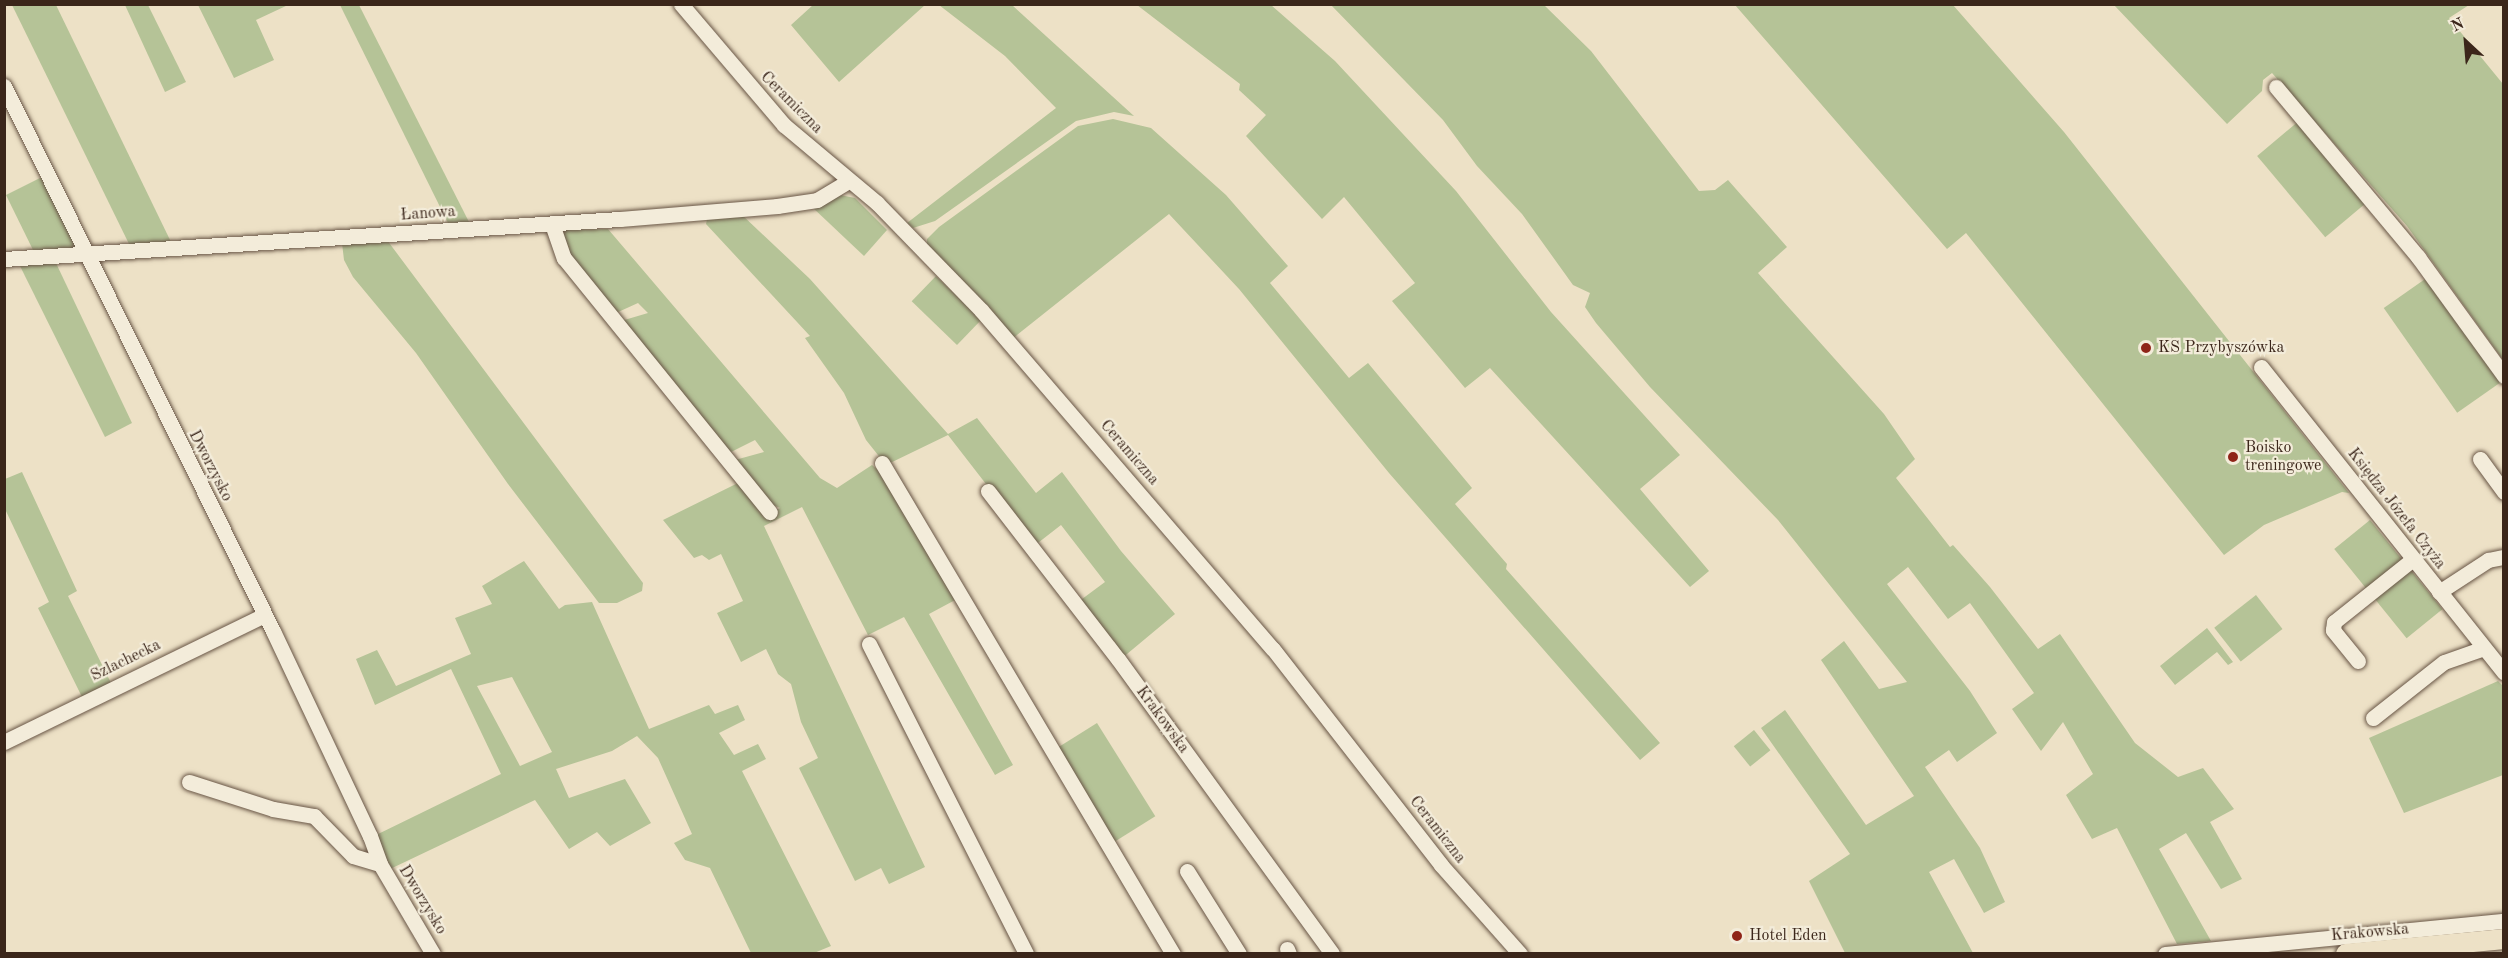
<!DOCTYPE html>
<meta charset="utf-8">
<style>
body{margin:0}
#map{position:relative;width:2508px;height:958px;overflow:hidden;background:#ede1c6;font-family:"Old Standard TT",serif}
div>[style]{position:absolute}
.green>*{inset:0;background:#b5c397;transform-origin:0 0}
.roads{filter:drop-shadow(0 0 2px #685545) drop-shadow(0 0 2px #685545)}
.minor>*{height:15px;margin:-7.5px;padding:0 7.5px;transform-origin:7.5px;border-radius:7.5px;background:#f3ecda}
.major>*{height:20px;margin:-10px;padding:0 10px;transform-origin:10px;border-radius:10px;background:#ede1c6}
.dots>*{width:16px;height:16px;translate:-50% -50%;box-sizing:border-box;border:3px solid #f3ecda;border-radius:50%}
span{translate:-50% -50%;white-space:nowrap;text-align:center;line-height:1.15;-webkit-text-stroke:4.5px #f3ecda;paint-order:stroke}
.street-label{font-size:16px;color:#3b261a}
.poi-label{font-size:16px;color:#3b261a}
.left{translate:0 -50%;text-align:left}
.frame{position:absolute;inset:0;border:6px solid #3b261a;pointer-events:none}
.north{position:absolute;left:2436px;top:12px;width:60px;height:60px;-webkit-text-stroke:4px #f3ecda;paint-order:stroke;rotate:334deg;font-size:16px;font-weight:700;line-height:24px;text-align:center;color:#3b261a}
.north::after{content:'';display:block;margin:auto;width:21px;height:27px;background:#3b261a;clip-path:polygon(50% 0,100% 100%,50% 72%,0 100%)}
</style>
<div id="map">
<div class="green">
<div style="clip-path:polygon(12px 5px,56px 5px,171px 242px,130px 246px)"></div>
<div style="clip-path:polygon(125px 5px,148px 5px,186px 82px,165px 92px)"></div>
<div style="clip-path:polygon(198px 5px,288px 5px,256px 20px,274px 60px,234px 78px)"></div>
<div style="clip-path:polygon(340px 5px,359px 5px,469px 222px,448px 223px)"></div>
<div style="clip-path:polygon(813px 5px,813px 4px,925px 5px,839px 82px,791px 25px)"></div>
<div style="clip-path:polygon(939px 5px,1012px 5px,1134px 116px,1114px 112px,1076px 121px,935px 221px,913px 228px,907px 223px,1056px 108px,1005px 56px)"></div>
<div style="clip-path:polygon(1137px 5px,1271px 5px,1335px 61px,1456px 191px,1551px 312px,1680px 455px,1640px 489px,1709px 571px,1690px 587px,1490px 368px,1465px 388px,1392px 301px,1415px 283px,1344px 197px,1322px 219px,1246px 136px,1266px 115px,1239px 90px,1240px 84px)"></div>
<div style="clip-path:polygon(1331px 5px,1544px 5px,1591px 51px,1699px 191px,1715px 190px,1728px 180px,1787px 247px,1758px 273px,1884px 414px,1915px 459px,1896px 478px,1950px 547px,1953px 545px,1990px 587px,2038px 649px,2060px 634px,2135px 743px,2178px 777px,2203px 768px,2234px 809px,2210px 822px,2242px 879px,2221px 889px,2186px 833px,2159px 849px,2211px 941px,2177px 944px,2117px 828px,2092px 839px,2066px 795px,2093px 774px,2063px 722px,2041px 751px,2012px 709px,2034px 693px,1970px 603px,1948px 619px,1908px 567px,1887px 584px,1970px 691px,1997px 733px,1957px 762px,1949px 750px,1925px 767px,1980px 848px,2005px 902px,1984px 913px,1954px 859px,1929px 872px,1973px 953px,1845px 953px,1809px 881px,1850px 854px,1761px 728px,1785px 710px,1866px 825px,1914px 796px,1821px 660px,1844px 641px,1879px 689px,1907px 682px,1778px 520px,1650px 387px,1596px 323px,1585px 307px,1590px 293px,1573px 285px,1522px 214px,1477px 166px,1443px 120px)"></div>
<div style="clip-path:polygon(1735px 5px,1953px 5px,2064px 132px,2349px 493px,2342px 492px,2264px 525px,2224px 555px,1966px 233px,1947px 249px)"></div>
<div style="clip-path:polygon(2114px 5px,2469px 5px,2449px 18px,2503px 84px,2503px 360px,2407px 226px,2272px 73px,2263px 80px,2262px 91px,2227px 124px)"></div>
<div style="clip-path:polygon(1113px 119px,1151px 128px,1226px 195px,1288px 266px,1270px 283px,1349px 378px,1368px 363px,1472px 488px,1455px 504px,1507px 564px,1506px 569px,1660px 743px,1640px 760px,1389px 473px,1239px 289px,1169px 214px,1012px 339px,927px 245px,927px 239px,939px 227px,1078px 126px)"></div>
<div style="left:2300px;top:120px;width:106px;height:56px;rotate:50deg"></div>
<div style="clip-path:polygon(44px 176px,76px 242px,75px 248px,34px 252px,6px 195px)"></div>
<div style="clip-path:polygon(840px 195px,855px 198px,887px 230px,864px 256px,812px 207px)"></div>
<div style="clip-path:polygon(740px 213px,810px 279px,948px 434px,977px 418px,1036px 493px,1062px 472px,1121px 551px,1175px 614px,1121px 659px,1078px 602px,1105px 582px,1061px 525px,1034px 546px,948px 435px,886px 465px,866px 440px,844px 393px,805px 338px,810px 336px,706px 224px,708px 215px)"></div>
<div style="clip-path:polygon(608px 229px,820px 478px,837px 488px,872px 465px,881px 473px,957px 599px,929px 614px,1013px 765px,995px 775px,904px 617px,868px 635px,802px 507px,764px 526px,925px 867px,889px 884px,881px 868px,855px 881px,799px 768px,818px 758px,801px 722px,791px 684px,778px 674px,766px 649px,741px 662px,717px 613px,743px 601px,721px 554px,709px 560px,702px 555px,694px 558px,663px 520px,740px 482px,762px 509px,763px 517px,780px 508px,771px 504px,735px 460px,764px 452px,755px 440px,729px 453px,621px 321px,648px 313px,638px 303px,616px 313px,573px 261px,561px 230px)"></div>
<div style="clip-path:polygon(387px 240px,643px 583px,642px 591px,617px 603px,599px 603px,508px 484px,416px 353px,353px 277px,344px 260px,342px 243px)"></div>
<div style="clip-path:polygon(55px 261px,132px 423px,105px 437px,19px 264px)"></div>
<div style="left:936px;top:276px;width:63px;height:35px;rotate:44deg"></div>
<div style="left:2428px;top:277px;width:128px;height:54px;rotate:55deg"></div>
<div style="clip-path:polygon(22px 472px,77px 591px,68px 596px,111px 683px,82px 697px,38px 608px,49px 602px,5px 509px,5px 479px)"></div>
<div style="left:2370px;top:520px;width:53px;height:46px;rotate:51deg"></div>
<div style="clip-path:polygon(evenodd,524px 561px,559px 609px,565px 605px,592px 602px,649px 729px,709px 705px,715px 714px,738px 705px,745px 720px,719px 733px,734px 755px,758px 744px,766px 759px,742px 771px,831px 946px,814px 953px,751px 953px,710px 868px,685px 860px,674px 843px,692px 834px,658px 758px,637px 736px,612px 751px,556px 769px,569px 798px,625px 779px,651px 823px,610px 846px,597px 832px,569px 849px,535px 800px,388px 870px,374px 836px,501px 774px,451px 669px,375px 705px,356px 659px,377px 650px,396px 686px,471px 654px,455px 618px,492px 604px,482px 586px,524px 561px,512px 677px,552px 752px,520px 766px,477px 686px,512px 677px)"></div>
<div style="left:2409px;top:568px;width:53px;height:46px;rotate:51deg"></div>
<div style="left:2256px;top:595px;width:43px;height:53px;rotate:52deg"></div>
<div style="clip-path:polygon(2207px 628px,2233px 662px,2228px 665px,2217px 652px,2175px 685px,2160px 666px)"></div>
<div style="clip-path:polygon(2498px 681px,2503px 686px,2503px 775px,2404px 813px,2369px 738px)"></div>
<div style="left:1097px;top:723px;width:110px;height:48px;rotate:58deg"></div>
<div style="left:1754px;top:730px;width:26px;height:26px;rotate:51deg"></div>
</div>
<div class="roads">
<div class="minor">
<div style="left:681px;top:4px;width:159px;rotate:49.6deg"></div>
<div style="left:784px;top:125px;width:121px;rotate:40deg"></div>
<div style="left:877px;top:203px;width:149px;rotate:45.8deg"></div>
<div style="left:981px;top:310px;width:447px;rotate:49.3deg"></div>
<div style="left:1273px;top:649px;width:274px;rotate:52.1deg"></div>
<div style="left:1441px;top:865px;width:119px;rotate:48.4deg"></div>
<div style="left:4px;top:86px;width:608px;rotate:63.73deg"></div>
<div style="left:273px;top:631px;width:227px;rotate:64.7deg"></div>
<div style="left:370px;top:836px;width:30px;rotate:70deg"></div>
<div style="left:380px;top:864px;width:104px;rotate:59.5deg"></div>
<div style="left:2276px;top:87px;width:222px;rotate:50.1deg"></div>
<div style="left:2418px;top:257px;width:147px;rotate:54.1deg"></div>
<div style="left:552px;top:224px;width:36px;rotate:71deg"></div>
<div style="left:564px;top:258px;width:327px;rotate:51deg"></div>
<div style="left:4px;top:259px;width:617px;rotate:-3.72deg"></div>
<div style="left:620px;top:219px;width:158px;rotate:-4.7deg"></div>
<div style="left:777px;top:206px;width:40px;rotate:-8.5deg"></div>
<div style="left:817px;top:200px;width:37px;rotate:-31deg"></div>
<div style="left:2261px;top:367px;width:390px;rotate:51.5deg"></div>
<div style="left:2480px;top:459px;width:41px;rotate:54deg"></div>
<div style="left:882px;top:463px;width:571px;rotate:59.35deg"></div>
<div style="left:988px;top:491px;width:212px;rotate:52.3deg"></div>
<div style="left:1118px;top:659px;width:364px;rotate:54deg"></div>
<div style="left:2439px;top:592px;width:59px;rotate:-33.1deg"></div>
<div style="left:2488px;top:560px;width:16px;rotate:-11deg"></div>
<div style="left:869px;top:644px;width:347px;rotate:63.1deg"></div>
<div style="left:2358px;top:661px;width:40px;rotate:-129deg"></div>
<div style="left:2333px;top:630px;width:8px;rotate:-83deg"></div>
<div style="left:2334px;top:622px;width:101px;rotate:-38.6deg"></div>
<div style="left:2373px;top:718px;width:90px;rotate:-38.3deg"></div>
<div style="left:2444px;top:662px;width:42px;rotate:-19.3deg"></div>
<div style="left:4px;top:742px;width:289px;rotate:-26deg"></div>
<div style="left:189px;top:782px;width:88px;rotate:17.8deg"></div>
<div style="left:273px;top:809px;width:42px;rotate:9.7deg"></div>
<div style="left:314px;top:816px;width:56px;rotate:45.7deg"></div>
<div style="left:353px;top:856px;width:28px;rotate:17deg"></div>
<div style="left:1187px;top:871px;width:98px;rotate:57.9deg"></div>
<div style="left:1287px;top:949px;width:5px;rotate:68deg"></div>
<div style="left:2165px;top:954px;width:341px;rotate:-5.6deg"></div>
</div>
<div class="major">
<div style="left:2346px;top:954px;width:159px;rotate:-5.4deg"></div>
</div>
</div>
<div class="dots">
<div style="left:2146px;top:348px;background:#8f2418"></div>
<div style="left:2233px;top:457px;background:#8f2418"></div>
<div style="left:1737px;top:936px;background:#8f2418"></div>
</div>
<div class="street-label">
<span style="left:791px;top:103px;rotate:45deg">Ceramiczna</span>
<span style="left:428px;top:214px;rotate:-4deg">Łanowa</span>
<span style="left:1129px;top:453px;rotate:49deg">Ceramiczna</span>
<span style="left:210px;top:466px;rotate:63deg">Dworzysko</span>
<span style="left:2396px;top:509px;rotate:52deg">Księdza Józefa Czyża</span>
<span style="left:126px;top:661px;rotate:-26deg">Szlachecka</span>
<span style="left:1162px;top:720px;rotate:54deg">Krakowska</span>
<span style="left:1437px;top:830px;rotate:52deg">Ceramiczna</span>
<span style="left:422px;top:900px;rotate:59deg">Dworzysko</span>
<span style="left:2370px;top:933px;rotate:-5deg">Krakowska</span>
</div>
<div class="poi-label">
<span class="left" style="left:2158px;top:348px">KS Przybyszówka</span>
<span class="left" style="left:2245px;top:457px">Boisko<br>treningowe</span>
<span class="left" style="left:1749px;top:936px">Hotel Eden</span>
</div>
<div class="frame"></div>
<div class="north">N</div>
</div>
